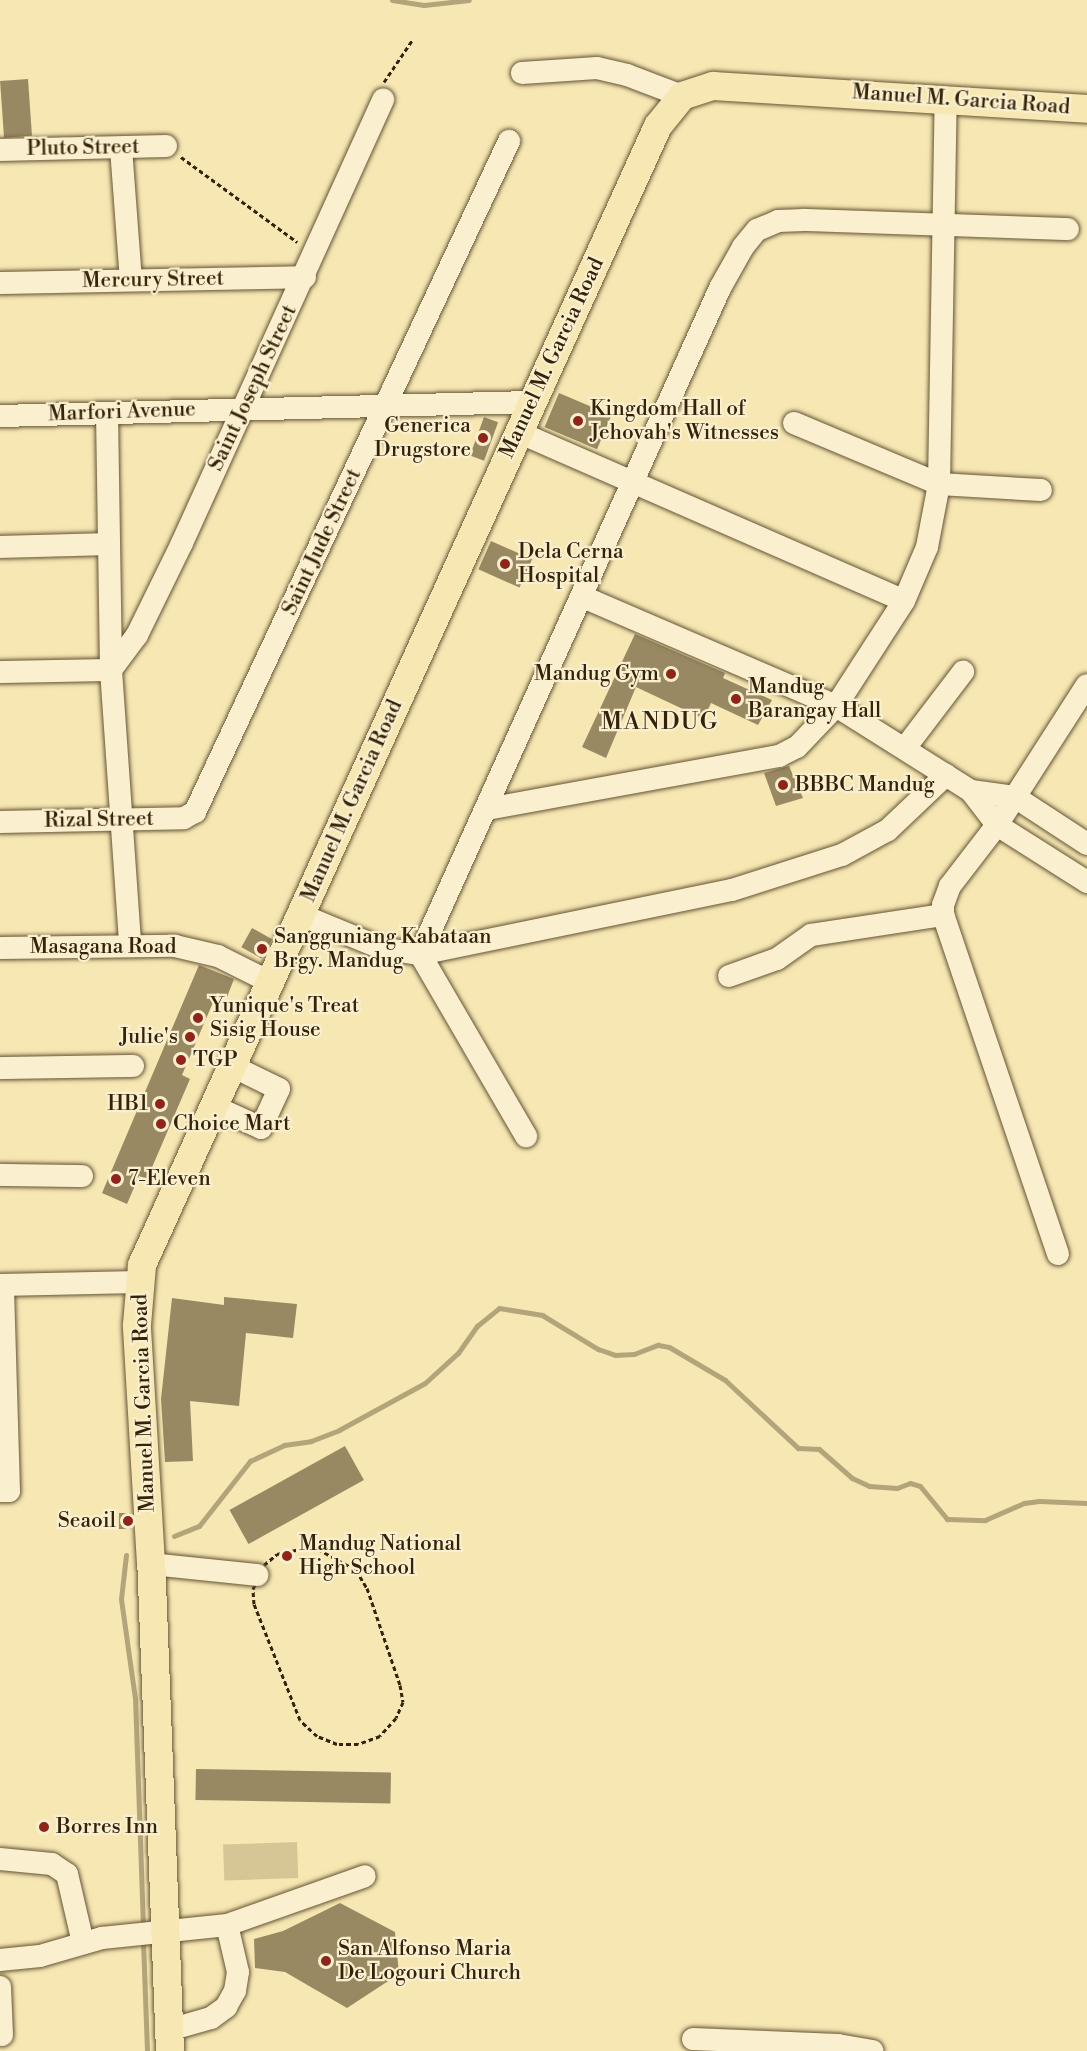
<!DOCTYPE html>
<style>
body{margin:0}
#map{position:relative;width:1087px;height:2051px;overflow:hidden;background:#f7e7b3;font-family:"Libre Bodoni",serif}
div>[style]{position:absolute}
.green>*{inset:0;background:#d6c696;transform-origin:0 0}
.stream>*{height:5px;margin:-2.5px;padding:0 2.5px;transform-origin:2.5px;border-radius:2.5px;background:#b4a47a}
.building>*{inset:0;background:#998962;transform-origin:0 0}
.path>*{height:3px;margin-top:-1.5px;transform-origin:0;background:repeating-linear-gradient(90deg,#33230a 0 4.5px,transparent 0 7.5px)}
.roads{filter:drop-shadow(0 0 2px #645434) drop-shadow(0 0 2px #645434)}
.minor>*{height:22px;margin:-11px;padding:0 11px;transform-origin:11px;border-radius:11px;background:#faefce}
.major>*{height:28px;margin:-14px;padding:0 14px;transform-origin:14px;border-radius:14px;background:#f7e7b3}
.dots>*{width:16px;height:16px;translate:-50% -50%;box-sizing:border-box;border:3px solid #faefce;border-radius:50%}
span{translate:-50% -50%;white-space:nowrap;text-align:center;line-height:1.15;-webkit-text-stroke:4.5px #faefce;paint-order:stroke}
.street-label{font-size:21px;color:#33230a}
.poi-label{font-size:21px;color:#33230a}
.left{translate:0 -50%;text-align:left}
.right{translate:-100% -50%;text-align:right}
.quarter-label{font-size:24px;color:#33230a;letter-spacing:1.5px}
</style>
<div id="map">
<div class="green">
<div style="left:297px;top:1842px;width:36px;height:74px;rotate:88deg"></div>
</div>
<div class="stream">
<div style="left:392px;top:0;width:32px;rotate:9deg"></div>
<div style="left:424px;top:5px;width:45px;rotate:-6.3deg"></div>
<div style="left:174px;top:1536px;width:27px;rotate:-22deg"></div>
<div style="left:199px;top:1526px;width:83px;rotate:-51.9deg"></div>
<div style="left:250px;top:1461px;width:38px;rotate:-25deg"></div>
<div style="left:284px;top:1445px;width:27px;rotate:-8deg"></div>
<div style="left:311px;top:1441px;width:30px;rotate:-21deg"></div>
<div style="left:339px;top:1430px;width:98px;rotate:-28.7deg"></div>
<div style="left:425px;top:1383px;width:45px;rotate:-42.3deg"></div>
<div style="left:458px;top:1353px;width:33px;rotate:-55deg"></div>
<div style="left:477px;top:1326px;width:28px;rotate:-39deg"></div>
<div style="left:499px;top:1308px;width:44px;rotate:9.2deg"></div>
<div style="left:542px;top:1315px;width:66px;rotate:31.3deg"></div>
<div style="left:598px;top:1349px;width:18px;rotate:19deg"></div>
<div style="left:615px;top:1355px;width:19px;rotate:-3deg"></div>
<div style="left:634px;top:1354px;width:26px;rotate:-21deg"></div>
<div style="left:658px;top:1345px;width:11px;rotate:10deg"></div>
<div style="left:669px;top:1347px;width:65px;rotate:30.5deg"></div>
<div style="left:725px;top:1380px;width:100px;rotate:43deg"></div>
<div style="left:798px;top:1448px;width:21px;rotate:3deg"></div>
<div style="left:819px;top:1449px;width:44px;rotate:41.3deg"></div>
<div style="left:852px;top:1478px;width:19px;rotate:25deg"></div>
<div style="left:869px;top:1486px;width:28px;rotate:4deg"></div>
<div style="left:897px;top:1488px;width:14px;rotate:-21deg"></div>
<div style="left:910px;top:1483px;width:10px;rotate:17deg"></div>
<div style="left:920px;top:1486px;width:43px;rotate:50.7deg"></div>
<div style="left:947px;top:1519px;width:38px;rotate:2deg"></div>
<div style="left:985px;top:1520px;width:43px;rotate:-23.6deg"></div>
<div style="left:1024px;top:1503px;width:15px;rotate:-8deg"></div>
<div style="left:1039px;top:1501px;width:48px;rotate:2.4deg"></div>
<div style="left:126px;top:1555px;width:44px;rotate:96.5deg"></div>
<div style="left:121px;top:1599px;width:100px;rotate:82deg"></div>
<div style="left:135px;top:1698px;width:229px;rotate:88deg"></div>
<div style="left:143px;top:1942px;width:109px;rotate:87.9deg"></div>
</div>
<div class="building">
<div style="left:28px;top:79px;width:57px;height:28px;rotate:86deg"></div>
<div style="left:559px;top:393px;width:57px;height:37px;rotate:23deg"></div>
<div style="left:484px;top:417px;width:15px;height:41px;rotate:20deg"></div>
<div style="left:491px;top:541px;width:45px;height:31px;rotate:24deg"></div>
<div style="clip-path:polygon(635px 634px,725px 673px,723px 678px,772px 700px,758px 725px,711px 703px,704px 719px,636px 687px,606px 758px,582px 747px)"></div>
<div style="clip-path:polygon(789px 766px,803px 798px,776px 806px,764px 773px)"></div>
<div style="left:252px;top:928px;width:23px;height:22px;rotate:29deg"></div>
<div style="clip-path:polygon(199px 965px,234px 979px,227px 997px,217px 993px,182px 1075px,190px 1079px,147px 1179px,139px 1176px,127px 1204px,102px 1193px)"></div>
<div style="clip-path:polygon(224px 1297px,297px 1304px,293px 1338px,246px 1333px,239px 1406px,190px 1401px,193px 1461px,165px 1462px,161px 1399px,172px 1298px,224px 1305px)"></div>
<div style="left:345px;top:1446px;width:39px;height:132px;rotate:61deg"></div>
<div style="left:119px;top:1513px;width:12px;height:16px"></div>
<div style="left:196px;top:1769px;width:195px;height:31px;rotate:1deg"></div>
<div style="clip-path:polygon(340px 1903px,395px 1932px,399px 1974px,347px 2008px,285px 1972px,255px 1968px,254px 1939px,283px 1931px)"></div>
</div>
<div class="path">
<div style="left:384px;top:82px;width:52px;rotate:-56deg"></div>
<div style="left:181px;top:157px;width:144px;rotate:36.2deg"></div>
<div style="left:300px;top:1549px;width:18px"></div>
<div style="left:318px;top:1549px;width:43px;rotate:28.9deg"></div>
<div style="left:356px;top:1570px;width:21px;rotate:59deg"></div>
<div style="left:367px;top:1588px;width:102px;rotate:71.2deg"></div>
<div style="left:400px;top:1685px;width:17px;rotate:80deg"></div>
<div style="left:403px;top:1702px;width:17px;rotate:114deg"></div>
<div style="left:396px;top:1718px;width:24px;rotate:132deg"></div>
<div style="left:380px;top:1736px;width:23px;rotate:160deg"></div>
<div style="left:358px;top:1744px;width:21px;rotate:180deg"></div>
<div style="left:337px;top:1744px;width:22px;rotate:-158deg"></div>
<div style="left:317px;top:1736px;width:23px;rotate:-137deg"></div>
<div style="left:300px;top:1720px;width:125px;rotate:-111.6deg"></div>
<div style="left:254px;top:1604px;width:15px;rotate:-94deg"></div>
<div style="left:253px;top:1589px;width:26px;rotate:-65deg"></div>
<div style="left:264px;top:1565px;width:17px;rotate:-40deg"></div>
<div style="left:277px;top:1554px;width:24px;rotate:-12deg"></div>
</div>
<div class="roads">
<div class="minor">
<div style="left:522px;top:73px;width:75px;rotate:-3.8deg"></div>
<div style="left:597px;top:68px;width:31px;rotate:13deg"></div>
<div style="left:627px;top:75px;width:59px;rotate:20.9deg"></div>
<div style="left:121px;top:148px;width:132px;rotate:85.7deg"></div>
<div style="left:0;top:150px;width:166px;rotate:-1.4deg"></div>
<div style="left:0;top:283px;width:305px;rotate:-1.1deg"></div>
<div style="left:107px;top:413px;width:257px;rotate:89.1deg"></div>
<div style="left:111px;top:670px;width:275px;rotate:86deg"></div>
<div style="left:0;top:416px;width:532px;rotate:-1.51deg"></div>
<div style="left:794px;top:423px;width:157px;rotate:22.8deg"></div>
<div style="left:939px;top:484px;width:102px;rotate:3.4deg"></div>
<div style="left:518px;top:432px;width:421px;rotate:23.6deg"></div>
<div style="left:0;top:547px;width:109px;rotate:-1.6deg"></div>
<div style="left:583px;top:597px;width:275px;rotate:23.3deg"></div>
<div style="left:836px;top:706px;width:160px;rotate:32.2deg"></div>
<div style="left:971px;top:791px;width:43px;rotate:52.6deg"></div>
<div style="left:997px;top:825px;width:107px;rotate:32.3deg"></div>
<div style="left:111px;top:670px;width:44px;rotate:-53.4deg"></div>
<div style="left:137px;top:635px;width:102px;rotate:-63.9deg"></div>
<div style="left:182px;top:543px;width:487px;rotate:-65.6deg"></div>
<div style="left:0;top:672px;width:111px;rotate:-1deg"></div>
<div style="left:905px;top:748px;width:96px;rotate:-52.7deg"></div>
<div style="left:971px;top:791px;width:44px;rotate:7.8deg"></div>
<div style="left:1015px;top:797px;width:86px;rotate:33.1deg"></div>
<div style="left:487px;top:809px;width:297px;rotate:-10.3deg"></div>
<div style="left:779px;top:756px;width:20px;rotate:-27deg"></div>
<div style="left:797px;top:747px;width:57px;rotate:-46.4deg"></div>
<div style="left:836px;top:706px;width:125px;rotate:-57.1deg"></div>
<div style="left:904px;top:601px;width:59px;rotate:-66.9deg"></div>
<div style="left:927px;top:547px;width:64px;rotate:-79.2deg"></div>
<div style="left:939px;top:484px;width:386px;rotate:-89deg"></div>
<div style="left:0;top:822px;width:184px;rotate:-1.2deg"></div>
<div style="left:184px;top:818px;width:13px;rotate:-29deg"></div>
<div style="left:195px;top:812px;width:741px;rotate:-64.92deg"></div>
<div style="left:301px;top:915px;width:87px;rotate:22.4deg"></div>
<div style="left:381px;top:948px;width:39px;rotate:9deg"></div>
<div style="left:420px;top:954px;width:318px;rotate:-11.6deg"></div>
<div style="left:732px;top:890px;width:115px;rotate:-17.7deg"></div>
<div style="left:842px;top:855px;width:52px;rotate:-28.5deg"></div>
<div style="left:888px;top:830px;width:80px;rotate:-43.5deg"></div>
<div style="left:0;top:948px;width:175px;rotate:-0.7deg"></div>
<div style="left:175px;top:946px;width:44px;rotate:13.1deg"></div>
<div style="left:218px;top:956px;width:58px;rotate:26.6deg"></div>
<div style="left:420px;top:954px;width:730px;rotate:-65.75deg"></div>
<div style="left:720px;top:288px;width:47px;rotate:-60.7deg"></div>
<div style="left:743px;top:247px;width:22px;rotate:-51deg"></div>
<div style="left:757px;top:230px;width:23px;rotate:-23deg"></div>
<div style="left:778px;top:221px;width:26px;rotate:-2deg"></div>
<div style="left:804px;top:220px;width:264px;rotate:2deg"></div>
<div style="left:420px;top:954px;width:211px;rotate:59.8deg"></div>
<div style="left:729px;top:976px;width:51px;rotate:-19.5deg"></div>
<div style="left:777px;top:959px;width:42px;rotate:-35.2deg"></div>
<div style="left:811px;top:935px;width:134px;rotate:-8.6deg"></div>
<div style="left:0;top:1068px;width:133px;rotate:-0.9deg"></div>
<div style="left:213px;top:1106px;width:53px;rotate:24.6deg"></div>
<div style="left:261px;top:1128px;width:43px;rotate:-65.2deg"></div>
<div style="left:279px;top:1089px;width:52px;rotate:-153.9deg"></div>
<div style="left:0;top:1175px;width:82px;rotate:0.7deg"></div>
<div style="left:1058px;top:1254px;width:358px;rotate:-108.7deg"></div>
<div style="left:943px;top:915px;width:10px;rotate:-90deg"></div>
<div style="left:943px;top:905px;width:20px;rotate:-70deg"></div>
<div style="left:950px;top:886px;width:77px;rotate:-52.4deg"></div>
<div style="left:997px;top:825px;width:166px;rotate:-57.3deg"></div>
<div style="left:0;top:1285px;width:139px;rotate:-1.2deg"></div>
<div style="left:0;top:1491px;width:9px"></div>
<div style="left:9px;top:1491px;width:206px;rotate:-91.7deg"></div>
<div style="left:151px;top:1564px;width:107px;rotate:5.9deg"></div>
<div style="left:0;top:1859px;width:52px;rotate:5.5deg"></div>
<div style="left:52px;top:1864px;width:18px;rotate:34deg"></div>
<div style="left:67px;top:1874px;width:71px;rotate:76.9deg"></div>
<div style="left:0;top:1960px;width:40px;rotate:-5.7deg"></div>
<div style="left:40px;top:1956px;width:65px;rotate:-16.2deg"></div>
<div style="left:102px;top:1938px;width:126px;rotate:-5.9deg"></div>
<div style="left:227px;top:1925px;width:146px;rotate:-19.5deg"></div>
<div style="left:0;top:1987px;width:48px;rotate:87.6deg"></div>
<div style="left:169px;top:2030px;width:44px;rotate:-15.9deg"></div>
<div style="left:211px;top:2018px;width:19px;rotate:-36deg"></div>
<div style="left:226px;top:2007px;width:18px;rotate:-61deg"></div>
<div style="left:235px;top:1991px;width:19px;rotate:-81deg"></div>
<div style="left:238px;top:1972px;width:48px;rotate:-103.2deg"></div>
<div style="left:693px;top:2039px;width:145px;rotate:2.4deg"></div>
<div style="left:838px;top:2045px;width:35px;rotate:10deg"></div>
</div>
<div class="major">
<div style="left:170px;top:2051px;width:487px;rotate:-92.2deg"></div>
<div style="left:151px;top:1564px;width:239px;rotate:-93.4deg"></div>
<div style="left:137px;top:1325px;width:60px;rotate:-85.2deg"></div>
<div style="left:142px;top:1265px;width:1250px;rotate:-65.63deg"></div>
<div style="left:658px;top:126px;width:38px;rotate:-51deg"></div>
<div style="left:682px;top:96px;width:33px;rotate:-18deg"></div>
<div style="left:713px;top:86px;width:375px;rotate:3.5deg"></div>
</div>
</div>
<div class="dots">
<div style="left:578px;top:421px;background:#8f2418"></div>
<div style="left:483px;top:438px;background:#8f2418"></div>
<div style="left:505px;top:564px;background:#8f2418"></div>
<div style="left:671px;top:674px;background:#8f2418"></div>
<div style="left:736px;top:699px;background:#8f2418"></div>
<div style="left:783px;top:785px;background:#8f2418"></div>
<div style="left:262px;top:949px;background:#8f2418"></div>
<div style="left:198px;top:1018px;background:#8f2418"></div>
<div style="left:190px;top:1037px;background:#8f2418"></div>
<div style="left:181px;top:1060px;background:#8f2418"></div>
<div style="left:160px;top:1104px;background:#8f2418"></div>
<div style="left:161px;top:1124px;background:#8f2418"></div>
<div style="left:116px;top:1179px;background:#8f2418"></div>
<div style="left:128px;top:1521px;background:#8f2418"></div>
<div style="left:287px;top:1556px;background:#8f2418"></div>
<div style="left:44px;top:1827px;background:#8f2418"></div>
<div style="left:326px;top:1961px;background:#8f2418"></div>
</div>
<div class="street-label">
<span style="left:961px;top:100px;rotate:4deg">Manuel M. Garcia Road</span>
<span style="left:83px;top:148px;rotate:-1deg">Pluto Street</span>
<span style="left:153px;top:280px;rotate:-1deg">Mercury Street</span>
<span style="left:552px;top:358px;rotate:-65deg">Manuel M. Garcia Road</span>
<span style="left:253px;top:388px;rotate:-65deg">Saint Joseph Street</span>
<span style="left:122px;top:412px;rotate:-2deg">Marfori Avenue</span>
<span style="left:322px;top:542px;rotate:-65deg">Saint Jude Street</span>
<span style="left:352px;top:801px;rotate:-66deg">Manuel M. Garcia Road</span>
<span style="left:99px;top:820px;rotate:-1deg">Rizal Street</span>
<span style="left:103px;top:947px">Masagana Road</span>
<span style="left:144px;top:1403px;rotate:-92deg">Manuel M. Garcia Road</span>
</div>
<div class="poi-label">
<span class="left" style="left:590px;top:421px">Kingdom Hall of<br>Jehovah's Witnesses</span>
<span class="right" style="left:471px;top:438px">Generica<br>Drugstore</span>
<span class="left" style="left:518px;top:564px">Dela Cerna<br>Hospital</span>
<span class="right" style="left:659px;top:674px">Mandug Gym</span>
<span class="left" style="left:748px;top:699px">Mandug<br>Barangay Hall</span>
<span class="left" style="left:795px;top:785px">BBBC Mandug</span>
<span class="left" style="left:274px;top:949px">Sangguniang Kabataan<br>Brgy. Mandug</span>
<span class="left" style="left:210px;top:1018px">Yunique's Treat<br>Sisig House</span>
<span class="right" style="left:178px;top:1037px">Julie's</span>
<span class="left" style="left:193px;top:1060px">TGP</span>
<span class="right" style="left:148px;top:1104px">HB1</span>
<span class="left" style="left:173px;top:1124px">Choice Mart</span>
<span class="left" style="left:128px;top:1179px">7-Eleven</span>
<span class="right" style="left:116px;top:1521px">Seaoil</span>
<span class="left" style="left:299px;top:1556px">Mandug National<br>High School</span>
<span class="left" style="left:56px;top:1827px">Borres Inn</span>
<span class="left" style="left:338px;top:1961px">San Alfonso Maria<br>De Logouri Church</span>
</div>
<div class="quarter-label">
<span style="left:660px;top:723px">MANDUG</span>
</div>
</div>
